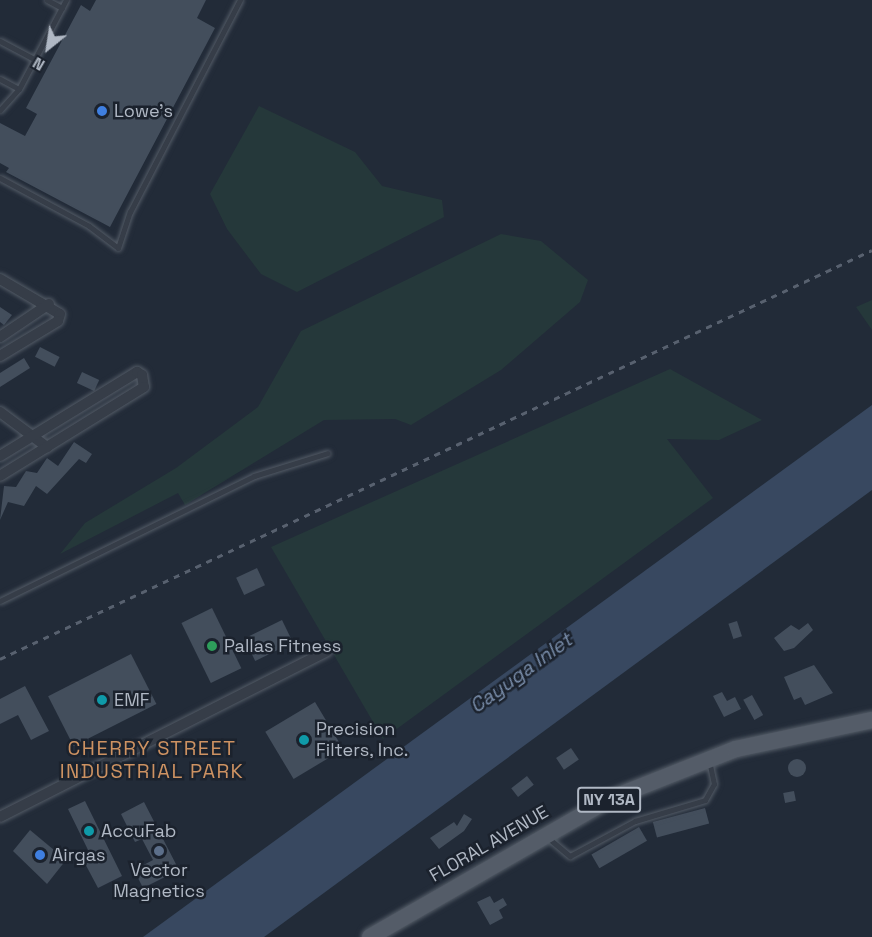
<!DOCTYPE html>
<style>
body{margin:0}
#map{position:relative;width:872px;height:937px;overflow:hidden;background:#222b38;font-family:"Space Grotesk",sans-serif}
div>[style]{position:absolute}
.green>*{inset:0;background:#25383a}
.water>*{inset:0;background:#384860}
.building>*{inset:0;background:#434e5c;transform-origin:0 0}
.round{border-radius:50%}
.roads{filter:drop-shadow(0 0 2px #535b66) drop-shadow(0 0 2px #535b66)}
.service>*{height:5px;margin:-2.5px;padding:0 2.5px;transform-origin:2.5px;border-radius:2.5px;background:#363d48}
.minor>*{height:10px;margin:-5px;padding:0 5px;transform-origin:5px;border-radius:5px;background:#363d48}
.primary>*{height:16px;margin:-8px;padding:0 8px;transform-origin:8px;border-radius:8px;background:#545c68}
.rail>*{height:3px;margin-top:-1.5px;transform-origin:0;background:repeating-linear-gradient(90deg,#58616f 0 6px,transparent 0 12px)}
.dots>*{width:16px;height:16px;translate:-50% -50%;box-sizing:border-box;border:3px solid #1b222d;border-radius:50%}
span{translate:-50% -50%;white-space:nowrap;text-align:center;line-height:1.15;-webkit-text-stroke:5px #1b222d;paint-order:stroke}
.shield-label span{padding:2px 4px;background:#1b222d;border:2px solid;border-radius:4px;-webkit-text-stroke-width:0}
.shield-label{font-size:16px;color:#b0b8c4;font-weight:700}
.poi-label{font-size:18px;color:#b0b8c4}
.left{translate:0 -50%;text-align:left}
.street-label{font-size:18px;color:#b0b8c4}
.water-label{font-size:20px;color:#7a8eab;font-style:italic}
.neighbourhood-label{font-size:20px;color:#cd9262;letter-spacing:1.5px}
.north{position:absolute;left:18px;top:18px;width:60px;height:60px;-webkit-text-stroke:4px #1b222d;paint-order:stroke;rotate:210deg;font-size:16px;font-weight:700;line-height:24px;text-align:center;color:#b0b8c4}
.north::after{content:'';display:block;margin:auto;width:21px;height:27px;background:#b0b8c4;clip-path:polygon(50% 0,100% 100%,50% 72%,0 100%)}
</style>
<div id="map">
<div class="green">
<div style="clip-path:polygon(259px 106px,355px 152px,382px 186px,442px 200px,444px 217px,297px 292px,261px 274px,227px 229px,210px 194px)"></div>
<div style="clip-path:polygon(501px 234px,541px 241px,588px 280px,580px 302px,501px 370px,411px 425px,395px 419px,324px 420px,185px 505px,178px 493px,60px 554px,85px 523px,176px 468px,258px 407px,301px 331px)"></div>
<div style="clip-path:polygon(872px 300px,872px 330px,856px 307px)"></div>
<div style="clip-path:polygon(670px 369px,762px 420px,719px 440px,667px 439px,713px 498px,383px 739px,271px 547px)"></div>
</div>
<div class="water">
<div style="clip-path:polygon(872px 405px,872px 490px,264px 937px,143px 937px)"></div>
</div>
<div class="building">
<div style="clip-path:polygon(96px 0,206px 0,197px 18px,215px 28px,110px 227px,6px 172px,9px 168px,0 163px,0 123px,25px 136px,37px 114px,26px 108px,81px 5px,90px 11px)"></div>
<div style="clip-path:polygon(0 307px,12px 315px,4px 325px,0 322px)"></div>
<div style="left:40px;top:347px;width:22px;height:11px;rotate:27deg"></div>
<div style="clip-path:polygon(24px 358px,30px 368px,0 387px,0 373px)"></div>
<div style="left:82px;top:372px;width:19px;height:12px;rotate:25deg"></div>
<div style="clip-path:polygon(74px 442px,92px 454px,86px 463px,79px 459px,47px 494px,36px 486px,24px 506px,8px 502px,0 520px,4px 486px,16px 487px,26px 471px,37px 473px,47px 458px,58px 466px)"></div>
<div style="left:257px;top:568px;width:19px;height:23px;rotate:65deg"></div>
<div style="left:212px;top:608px;width:67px;height:34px;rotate:64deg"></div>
<div style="left:282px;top:620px;width:25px;height:42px;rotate:64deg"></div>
<div style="left:737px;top:621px;width:16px;height:9px;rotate:72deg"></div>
<div style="clip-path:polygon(808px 623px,813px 630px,794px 648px,784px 651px,774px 638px,791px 625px,799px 630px)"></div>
<div style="left:131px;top:654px;width:56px;height:93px;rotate:63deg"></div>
<div style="clip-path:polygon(814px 665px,833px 693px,805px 705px,801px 697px,794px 700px,784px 677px)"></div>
<div style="clip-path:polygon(25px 686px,49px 731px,31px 740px,18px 715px,0 724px,0 699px)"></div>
<div style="clip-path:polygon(722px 692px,727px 701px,735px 697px,741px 709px,724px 717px,713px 696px)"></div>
<div style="left:752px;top:695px;width:23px;height:10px;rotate:61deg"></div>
<div style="left:315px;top:702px;width:55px;height:58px;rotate:59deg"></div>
<div style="left:571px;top:748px;width:14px;height:18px;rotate:56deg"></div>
<div class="round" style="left:788px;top:759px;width:18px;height:18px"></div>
<div style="left:527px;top:776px;width:11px;height:20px;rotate:52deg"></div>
<div style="left:794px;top:791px;width:10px;height:11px;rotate:79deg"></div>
<div style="clip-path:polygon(85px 801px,122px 876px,98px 888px,81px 856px,89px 852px,68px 809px)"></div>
<div style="clip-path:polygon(144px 802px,179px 870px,143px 888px,134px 870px,153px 860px,142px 839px,135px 842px,121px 814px)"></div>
<div style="left:705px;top:808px;width:16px;height:54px;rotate:75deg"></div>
<div style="clip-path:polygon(464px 814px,472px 819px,464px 831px,439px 849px,430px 838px,454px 822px,457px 826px)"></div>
<div style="left:639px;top:827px;width:16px;height:55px;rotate:60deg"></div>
<div style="clip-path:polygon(30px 830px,66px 860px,47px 884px,13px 851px)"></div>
<div style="clip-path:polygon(490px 896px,494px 903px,503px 898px,507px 905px,499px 910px,503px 918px,490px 925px,477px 902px)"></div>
</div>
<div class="roads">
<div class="service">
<div style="left:47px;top:0;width:17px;rotate:28deg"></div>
<div style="left:0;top:41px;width:40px;rotate:28deg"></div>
<div style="left:0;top:79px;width:21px;rotate:28deg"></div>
<div style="left:0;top:110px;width:28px;rotate:-48deg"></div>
<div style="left:19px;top:89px;width:101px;rotate:-62.2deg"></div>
<div style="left:0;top:178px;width:101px;rotate:28.3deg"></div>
<div style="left:89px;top:226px;width:36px;rotate:37deg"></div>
<div style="left:118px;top:248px;width:38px;rotate:-72deg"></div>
<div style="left:130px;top:212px;width:239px;rotate:-62.6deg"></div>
<div style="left:0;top:601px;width:283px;rotate:-26.2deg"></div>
<div style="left:254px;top:476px;width:77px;rotate:-17.3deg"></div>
<div style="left:547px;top:837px;width:30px;rotate:40deg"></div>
<div style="left:570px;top:856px;width:74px;rotate:-28.3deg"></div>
<div style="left:635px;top:821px;width:73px;rotate:-16.7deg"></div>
<div style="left:705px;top:800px;width:18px;rotate:-61deg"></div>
<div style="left:714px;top:784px;width:24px;rotate:-102deg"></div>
</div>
<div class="minor">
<div style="left:0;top:279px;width:69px;rotate:30.3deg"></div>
<div style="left:60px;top:314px;width:7px;rotate:106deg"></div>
<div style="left:58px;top:321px;width:68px;rotate:148.9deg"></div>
<div style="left:0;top:337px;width:59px;rotate:-34deg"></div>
<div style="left:0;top:412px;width:59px;rotate:36.7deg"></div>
<div style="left:0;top:456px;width:161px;rotate:-31.5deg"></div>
<div style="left:137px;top:372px;width:6px;rotate:31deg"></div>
<div style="left:142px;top:375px;width:12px;rotate:81deg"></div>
<div style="left:144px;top:387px;width:169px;rotate:148.3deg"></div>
<div style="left:0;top:817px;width:367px;rotate:-26.9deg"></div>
</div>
<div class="primary">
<div style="left:370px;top:937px;width:279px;rotate:-29.9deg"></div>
<div style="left:612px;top:798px;width:133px;rotate:-21.6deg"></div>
<div style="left:736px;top:749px;width:139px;rotate:-12deg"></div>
</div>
</div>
<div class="rail">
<div style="left:0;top:659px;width:963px;rotate:-25.13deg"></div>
</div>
<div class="dots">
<div style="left:102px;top:111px;background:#3f7fe0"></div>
<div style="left:212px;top:646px;background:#2e9e5b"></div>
<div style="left:102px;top:700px;background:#0f9aa8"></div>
<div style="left:304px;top:740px;background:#0f9aa8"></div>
<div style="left:89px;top:831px;background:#0f9aa8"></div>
<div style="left:159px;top:851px;background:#5c6f8a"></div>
<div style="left:40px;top:855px;background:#3f7fe0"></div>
</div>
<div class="shield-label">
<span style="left:609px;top:800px">NY 13A</span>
</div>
<div class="poi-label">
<span class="left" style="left:114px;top:111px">Lowe's</span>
<span class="left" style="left:224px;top:646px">Pallas Fitness</span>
<span class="left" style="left:114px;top:700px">EMF</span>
<span class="left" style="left:316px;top:740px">Precision<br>Filters, Inc.</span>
<span class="left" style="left:101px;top:831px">AccuFab</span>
<span class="left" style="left:52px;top:855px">Airgas</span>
<span style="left:159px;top:881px">Vector<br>Magnetics</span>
</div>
<div class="street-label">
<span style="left:489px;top:844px;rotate:-30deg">FLORAL AVENUE</span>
</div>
<div class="water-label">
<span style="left:521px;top:673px;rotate:-36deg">Cayuga Inlet</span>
</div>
<div class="neighbourhood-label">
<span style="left:152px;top:760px">CHERRY STREET<br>INDUSTRIAL PARK</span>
</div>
<div class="north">N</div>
</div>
